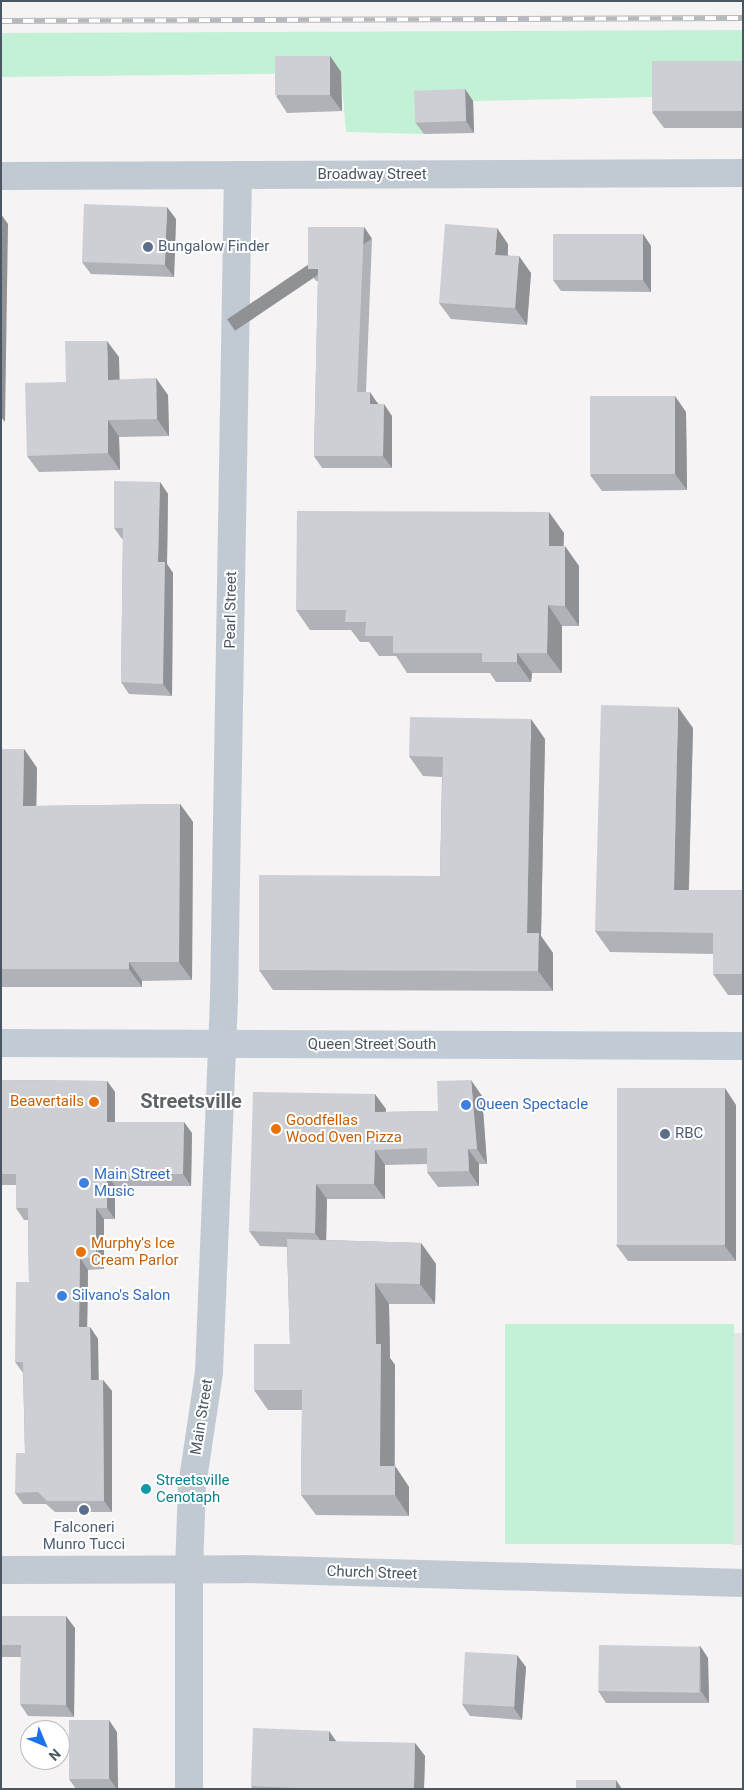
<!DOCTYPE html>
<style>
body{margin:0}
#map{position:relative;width:744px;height:1790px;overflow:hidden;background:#f5f3f3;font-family:Roboto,sans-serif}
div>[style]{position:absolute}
.education>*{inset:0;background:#e6e4e5}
.green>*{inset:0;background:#c3f1d5;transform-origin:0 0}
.minor>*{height:28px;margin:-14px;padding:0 14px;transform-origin:14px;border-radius:14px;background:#c1cad2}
.tertiary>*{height:28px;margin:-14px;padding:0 14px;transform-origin:14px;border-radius:14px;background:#c1cad2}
.secondary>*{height:28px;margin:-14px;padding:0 14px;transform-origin:14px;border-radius:14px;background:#c1cbd6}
.rail>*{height:5.5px;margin-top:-2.75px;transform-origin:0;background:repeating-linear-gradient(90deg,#fff 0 11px,#b5b8bd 0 22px);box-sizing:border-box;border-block:1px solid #b5b8bd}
.wall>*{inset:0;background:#b0b2b7}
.shaded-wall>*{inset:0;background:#909195;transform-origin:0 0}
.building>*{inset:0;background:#cdcfd5;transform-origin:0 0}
.dots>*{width:14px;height:14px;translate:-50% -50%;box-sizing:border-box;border:2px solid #fff;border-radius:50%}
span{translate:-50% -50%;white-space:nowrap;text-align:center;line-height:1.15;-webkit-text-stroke:4px #fff;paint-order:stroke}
.street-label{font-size:15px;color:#4a5661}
.service-label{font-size:15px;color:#4e5e75}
.left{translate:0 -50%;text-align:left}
.food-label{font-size:15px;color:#c56008}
.right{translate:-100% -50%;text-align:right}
.shop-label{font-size:15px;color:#366cbe}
.culture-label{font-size:15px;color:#0d838f}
.district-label{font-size:20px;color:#5f6368;font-weight:700}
.frame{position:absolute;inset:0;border:2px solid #4a5661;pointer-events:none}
.north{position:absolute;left:20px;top:1720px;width:50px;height:50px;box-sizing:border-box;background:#fff;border:1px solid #b7bbc0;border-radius:50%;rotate:135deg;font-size:14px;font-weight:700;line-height:20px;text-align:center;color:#4a5661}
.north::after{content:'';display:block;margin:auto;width:18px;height:22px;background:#1a73e8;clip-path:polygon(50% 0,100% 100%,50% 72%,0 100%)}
</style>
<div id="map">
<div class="education">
<div style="clip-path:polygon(733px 1333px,743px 1333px,743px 1545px,731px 1545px)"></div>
</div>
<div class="green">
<div style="clip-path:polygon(743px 30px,743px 74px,652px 97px,473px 101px,424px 134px,346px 132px,341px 73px,1px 77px,1px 33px)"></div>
<div style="left:505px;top:1324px;width:229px;height:220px"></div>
</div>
<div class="minor">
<div style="left:1px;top:176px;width:742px;rotate:-0.23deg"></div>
<div style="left:1px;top:1570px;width:244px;rotate:-0.2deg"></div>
<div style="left:245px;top:1569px;width:498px;rotate:1.6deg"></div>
<div style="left:189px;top:1571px;width:85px;rotate:-88deg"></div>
<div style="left:192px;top:1486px;width:115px;rotate:-81.5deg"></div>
<div style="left:209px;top:1372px;width:373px;rotate:-87.7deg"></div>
<div style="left:224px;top:999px;width:824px;rotate:-89.03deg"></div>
</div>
<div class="tertiary">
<div style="left:189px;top:1571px;width:218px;rotate:90deg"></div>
</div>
<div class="secondary">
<div style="left:1px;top:1043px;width:742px;rotate:0.23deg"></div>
</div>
<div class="rail">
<div style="left:1px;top:21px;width:742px;rotate:-0.23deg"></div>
</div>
<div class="wall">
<div style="clip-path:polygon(330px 56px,341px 72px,342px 111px,287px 113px,276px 96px)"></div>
<div style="clip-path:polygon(743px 61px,743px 128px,664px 128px,652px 112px)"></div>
<div style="clip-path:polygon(465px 89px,473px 101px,474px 133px,424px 134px,415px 122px)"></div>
<div style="clip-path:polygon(176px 219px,174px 277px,91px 274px,82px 262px)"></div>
<div style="clip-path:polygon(364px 227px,372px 239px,366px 392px,392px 416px,392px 468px,322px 468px,314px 456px,318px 281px,316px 281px,308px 269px)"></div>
<div style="clip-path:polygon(643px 234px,651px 246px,651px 292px,561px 291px,553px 280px)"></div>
<div style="clip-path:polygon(508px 244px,508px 255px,531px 273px,527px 325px,451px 319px,439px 303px)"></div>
<div style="clip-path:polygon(119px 357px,119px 379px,168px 395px,169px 436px,119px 437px,120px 470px,39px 472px,27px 456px,66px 382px)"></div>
<div style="clip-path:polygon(686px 412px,687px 490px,602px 491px,590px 475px)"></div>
<div style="clip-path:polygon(160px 482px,168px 494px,167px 564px,173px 573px,172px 696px,129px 694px,121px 682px,123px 539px,122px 539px,114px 528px)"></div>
<div style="clip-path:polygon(564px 533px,563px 546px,579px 566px,579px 626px,562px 626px,562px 673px,532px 673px,531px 682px,496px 682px,490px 673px,407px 673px,396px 656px,379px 656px,369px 642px,360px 642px,351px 630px,310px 630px,296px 610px)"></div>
<div style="clip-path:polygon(693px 728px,689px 890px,743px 890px,743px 995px,728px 995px,713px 974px,713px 954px,610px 952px,595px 931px)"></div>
<div style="clip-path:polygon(545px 739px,541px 936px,553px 953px,553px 991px,273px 990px,259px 970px,440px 876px,442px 777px,423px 776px,409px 756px)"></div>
<div style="clip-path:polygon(1px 749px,24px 749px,37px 768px,36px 806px,180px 804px,193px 822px,192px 980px,142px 981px,142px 987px,1px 987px)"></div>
<div style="clip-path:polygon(1px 1080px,107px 1081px,115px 1092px,115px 1122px,192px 1133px,191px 1186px,115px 1186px,115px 1219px,104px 1219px,104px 1269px,88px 1270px,87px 1327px,90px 1327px,98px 1339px,98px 1380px,103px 1380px,112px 1391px,112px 1512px,55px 1512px,46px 1504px,23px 1504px,15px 1493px,25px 1453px,23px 1373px,15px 1362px,29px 1282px,28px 1220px,24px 1220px,16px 1208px,16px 1185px,1px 1185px)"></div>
<div style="clip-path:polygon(482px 1096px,487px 1164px,479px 1164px,479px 1186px,438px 1187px,427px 1172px,427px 1164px,385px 1165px,385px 1199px,327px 1199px,326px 1240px,421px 1243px,436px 1264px,435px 1304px,389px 1304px,390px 1358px,395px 1365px,395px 1466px,409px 1487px,409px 1516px,316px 1515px,301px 1495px,302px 1410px,268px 1410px,254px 1390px,290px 1344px,287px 1247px,260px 1246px,249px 1231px,386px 1109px,385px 1112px,438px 1111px)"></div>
<div style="clip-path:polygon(736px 1105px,736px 1261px,628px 1261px,616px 1245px)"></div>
<div style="clip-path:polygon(1px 1616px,75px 1628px,74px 1717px,28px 1716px,20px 1704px,21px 1657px,1px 1657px)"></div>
<div style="clip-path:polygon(700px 1646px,708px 1658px,709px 1703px,606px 1703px,598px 1691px)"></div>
<div style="clip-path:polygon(526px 1667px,522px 1720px,470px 1716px,462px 1704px)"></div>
<div style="clip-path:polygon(117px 1732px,118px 1789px,76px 1789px,69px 1779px)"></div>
<div style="clip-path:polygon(337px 1742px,415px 1743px,425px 1756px,424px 1789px,253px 1789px,251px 1786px)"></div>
</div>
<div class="shaded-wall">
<div style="clip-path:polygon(330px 56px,341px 72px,342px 111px,330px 95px)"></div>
<div style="clip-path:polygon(465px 89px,473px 101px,474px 133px,466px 121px)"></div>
<div style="clip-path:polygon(167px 207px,176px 219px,174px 277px,165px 265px)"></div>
<div style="clip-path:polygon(1px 214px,8px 224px,5px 422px,1px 417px)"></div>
<div style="left:364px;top:227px;width:14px;height:165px;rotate:56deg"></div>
<div style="clip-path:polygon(497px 228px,508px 244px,507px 271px,495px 255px)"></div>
<div style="clip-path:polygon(643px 234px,651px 246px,651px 292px,643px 280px)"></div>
<div style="clip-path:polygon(519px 256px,531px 273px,527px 325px,515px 308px)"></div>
<div style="clip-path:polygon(107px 341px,119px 357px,120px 396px,108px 380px)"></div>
<div style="clip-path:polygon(156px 378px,168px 395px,169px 436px,157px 419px)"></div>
<div style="clip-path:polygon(370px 392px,378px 404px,370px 404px)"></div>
<div style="clip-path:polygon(675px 396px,686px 412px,687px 490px,675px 474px)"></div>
<div style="clip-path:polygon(384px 404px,392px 416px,392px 468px,383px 456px)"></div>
<div style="clip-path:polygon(108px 420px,119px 437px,120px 470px,108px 453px)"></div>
<div style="clip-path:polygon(160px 482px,168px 494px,167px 564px,173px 573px,172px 696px,163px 684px,158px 562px)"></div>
<div style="clip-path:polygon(549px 512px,564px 533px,563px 566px,549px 546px)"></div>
<div style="clip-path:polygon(565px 546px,579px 566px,579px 626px,565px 606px)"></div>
<div style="clip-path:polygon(548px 605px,562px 626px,562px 673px,547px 653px)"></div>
<div style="clip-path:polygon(517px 653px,532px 673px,531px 682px,517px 662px)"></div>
<div style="clip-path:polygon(678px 707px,693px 728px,688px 912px,674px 890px)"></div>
<div style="clip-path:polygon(531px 719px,545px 739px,541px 936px,553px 953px,553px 991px,538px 971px,527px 933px)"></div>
<div style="clip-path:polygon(24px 749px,37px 768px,36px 825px,23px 806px)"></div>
<div style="clip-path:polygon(180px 804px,193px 822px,192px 980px,179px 962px)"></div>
<div style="clip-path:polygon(129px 962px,142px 981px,142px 987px,129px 969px)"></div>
<div style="clip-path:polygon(471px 1080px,482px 1096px,487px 1164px,477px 1149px)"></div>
<div style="clip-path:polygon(107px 1081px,115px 1092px,115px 1133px,107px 1122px)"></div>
<div style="clip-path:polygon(725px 1088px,736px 1105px,736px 1261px,724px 1245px)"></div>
<div style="clip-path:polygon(375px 1094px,386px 1109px,385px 1127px,375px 1112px)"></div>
<div style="clip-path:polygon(184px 1122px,192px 1133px,191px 1186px,183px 1174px)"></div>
<div style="clip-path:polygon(468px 1149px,479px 1164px,479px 1186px,469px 1171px)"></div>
<div style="clip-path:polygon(375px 1150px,385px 1165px,385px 1199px,374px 1184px)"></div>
<div style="clip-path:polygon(107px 1174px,115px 1186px,115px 1219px,107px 1208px)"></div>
<div style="clip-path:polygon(316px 1184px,327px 1199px,326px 1248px,315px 1233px)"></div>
<div style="clip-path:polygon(96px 1208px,104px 1219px,104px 1269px,96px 1258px)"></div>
<div style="clip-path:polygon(421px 1243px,436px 1264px,435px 1304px,420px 1284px)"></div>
<div style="clip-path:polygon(80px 1258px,88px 1270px,87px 1339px,79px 1327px)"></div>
<div style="clip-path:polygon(375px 1283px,389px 1304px,390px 1358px,395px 1365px,394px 1487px,380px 1466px,376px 1344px)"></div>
<div style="clip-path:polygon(90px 1327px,98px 1339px,99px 1392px,91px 1380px)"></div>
<div style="clip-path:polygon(103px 1380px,112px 1391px,112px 1512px,104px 1501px)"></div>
<div style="clip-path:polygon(395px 1466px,409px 1487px,409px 1516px,395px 1495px)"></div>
<div style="clip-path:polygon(66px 1616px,75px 1628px,74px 1717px,66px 1705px)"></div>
<div style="clip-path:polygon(700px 1646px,708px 1658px,709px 1703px,701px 1691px)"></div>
<div style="clip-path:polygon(517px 1655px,526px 1667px,522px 1720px,514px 1708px)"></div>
<div style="clip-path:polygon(109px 1720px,117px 1732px,118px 1789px,117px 1789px,109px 1778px)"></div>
<div style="clip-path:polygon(329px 1731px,339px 1745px,329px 1741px)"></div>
<div style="clip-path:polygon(415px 1743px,425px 1756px,424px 1789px,414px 1789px)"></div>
<div style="clip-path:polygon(616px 1780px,622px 1789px,616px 1789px)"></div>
</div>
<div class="building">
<div style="left:330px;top:56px;width:39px;height:55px;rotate:90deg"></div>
<div style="left:743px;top:61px;width:50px;height:91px;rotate:90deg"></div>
<div style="left:465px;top:89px;width:32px;height:51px;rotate:88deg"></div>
<div style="left:84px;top:204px;width:83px;height:58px;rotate:2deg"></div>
<div style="clip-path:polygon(445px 224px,497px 228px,495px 255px,519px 256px,515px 308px,439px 303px)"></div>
<div style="clip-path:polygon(308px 227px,364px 227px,357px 392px,370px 392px,370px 404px,384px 404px,383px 456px,314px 456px,318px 269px,308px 269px)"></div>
<div style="left:553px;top:234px;width:90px;height:46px"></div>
<div style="clip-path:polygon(65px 341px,107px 341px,108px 380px,156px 378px,157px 419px,108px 420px,108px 453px,27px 456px,25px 383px,66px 382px)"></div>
<div style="left:675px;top:396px;width:78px;height:85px;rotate:90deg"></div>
<div style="clip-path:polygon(114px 481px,160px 482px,158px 562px,165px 562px,163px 684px,121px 682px,123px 528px,114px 528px)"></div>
<div style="clip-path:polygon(297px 511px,549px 512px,549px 546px,565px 546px,565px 606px,548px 605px,547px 653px,517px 653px,517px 662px,482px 662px,482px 653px,393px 653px,393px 636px,365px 636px,366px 622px,345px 622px,346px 610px,296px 610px)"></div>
<div style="clip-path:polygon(601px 705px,678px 707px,674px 890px,743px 890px,743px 974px,713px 974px,713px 933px,595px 931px)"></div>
<div style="clip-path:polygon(410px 717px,531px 719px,527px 933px,539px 933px,538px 971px,259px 970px,259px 875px,440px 876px,443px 757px,409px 756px)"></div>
<div style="clip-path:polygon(1px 749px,24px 749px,23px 806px,180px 804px,179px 962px,129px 962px,129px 969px,1px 969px)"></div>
<div style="clip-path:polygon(1px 1080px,107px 1081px,107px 1122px,184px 1122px,183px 1174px,107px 1174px,107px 1208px,96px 1208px,96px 1258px,80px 1258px,79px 1327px,90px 1327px,91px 1380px,103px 1380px,104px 1501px,47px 1501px,38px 1492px,15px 1493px,16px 1453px,25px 1453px,23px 1362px,15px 1362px,16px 1282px,29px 1282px,28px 1208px,16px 1208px,16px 1174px,1px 1174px)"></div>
<div style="clip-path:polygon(471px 1080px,477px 1149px,468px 1149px,469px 1171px,427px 1172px,427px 1148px,375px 1150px,374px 1184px,316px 1184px,315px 1233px,249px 1231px,253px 1092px,375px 1094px,375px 1112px,438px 1111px,437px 1081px)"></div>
<div style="left:617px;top:1088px;width:108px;height:157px"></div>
<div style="clip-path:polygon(287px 1239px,421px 1243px,420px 1284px,375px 1283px,376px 1344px,381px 1344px,380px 1466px,395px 1466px,395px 1495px,301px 1495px,302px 1390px,254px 1390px,254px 1344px,290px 1344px)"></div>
<div style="clip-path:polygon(1px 1616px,66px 1616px,66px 1705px,20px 1704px,21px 1645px,1px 1645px)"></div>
<div style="left:599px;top:1645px;width:101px;height:46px;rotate:1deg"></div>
<div style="left:465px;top:1652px;width:52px;height:52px;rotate:3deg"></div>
<div style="left:69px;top:1720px;width:40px;height:59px"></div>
<div style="clip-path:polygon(253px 1728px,329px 1731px,329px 1741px,415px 1743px,414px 1789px,296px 1789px,296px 1788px,251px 1786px)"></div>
<div style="left:616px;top:1780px;width:9px;height:40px;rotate:90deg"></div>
</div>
<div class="dots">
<div style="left:148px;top:247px;background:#5c6f8a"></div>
<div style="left:94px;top:1102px;background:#e8710a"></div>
<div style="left:466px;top:1105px;background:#3f7fe0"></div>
<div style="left:276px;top:1129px;background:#e8710a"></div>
<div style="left:665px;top:1134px;background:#5c6f8a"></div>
<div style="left:84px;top:1183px;background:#3f7fe0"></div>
<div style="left:81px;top:1252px;background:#e8710a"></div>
<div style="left:62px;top:1296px;background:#3f7fe0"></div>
<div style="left:146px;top:1489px;background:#0f9aa8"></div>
<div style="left:84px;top:1510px;background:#5c6f8a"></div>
</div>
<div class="street-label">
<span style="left:372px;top:175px">Broadway Street</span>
<span style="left:231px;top:610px;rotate:-89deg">Pearl Street</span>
<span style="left:372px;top:1045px">Queen Street South</span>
<span style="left:202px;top:1417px;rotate:-81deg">Main Street</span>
<span style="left:372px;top:1573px;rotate:2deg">Church Street</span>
</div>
<div class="service-label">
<span class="left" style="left:158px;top:247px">Bungalow Finder</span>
<span class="left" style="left:675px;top:1134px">RBC</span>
<span style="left:84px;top:1536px">Falconeri<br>Munro Tucci</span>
</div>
<div class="food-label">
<span class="right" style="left:84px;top:1102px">Beavertails</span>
<span class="left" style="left:286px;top:1129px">Goodfellas<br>Wood Oven Pizza</span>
<span class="left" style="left:91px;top:1252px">Murphy's Ice<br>Cream Parlor</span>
</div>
<div class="shop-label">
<span class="left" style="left:476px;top:1105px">Queen Spectacle</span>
<span class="left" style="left:94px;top:1183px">Main Street<br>Music</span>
<span class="left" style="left:72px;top:1296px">Silvano's Salon</span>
</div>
<div class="culture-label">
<span class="left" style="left:156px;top:1489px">Streetsville<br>Cenotaph</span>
</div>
<div class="district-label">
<span style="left:191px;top:1101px">Streetsville</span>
</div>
<div class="frame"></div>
<div class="north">N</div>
</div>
